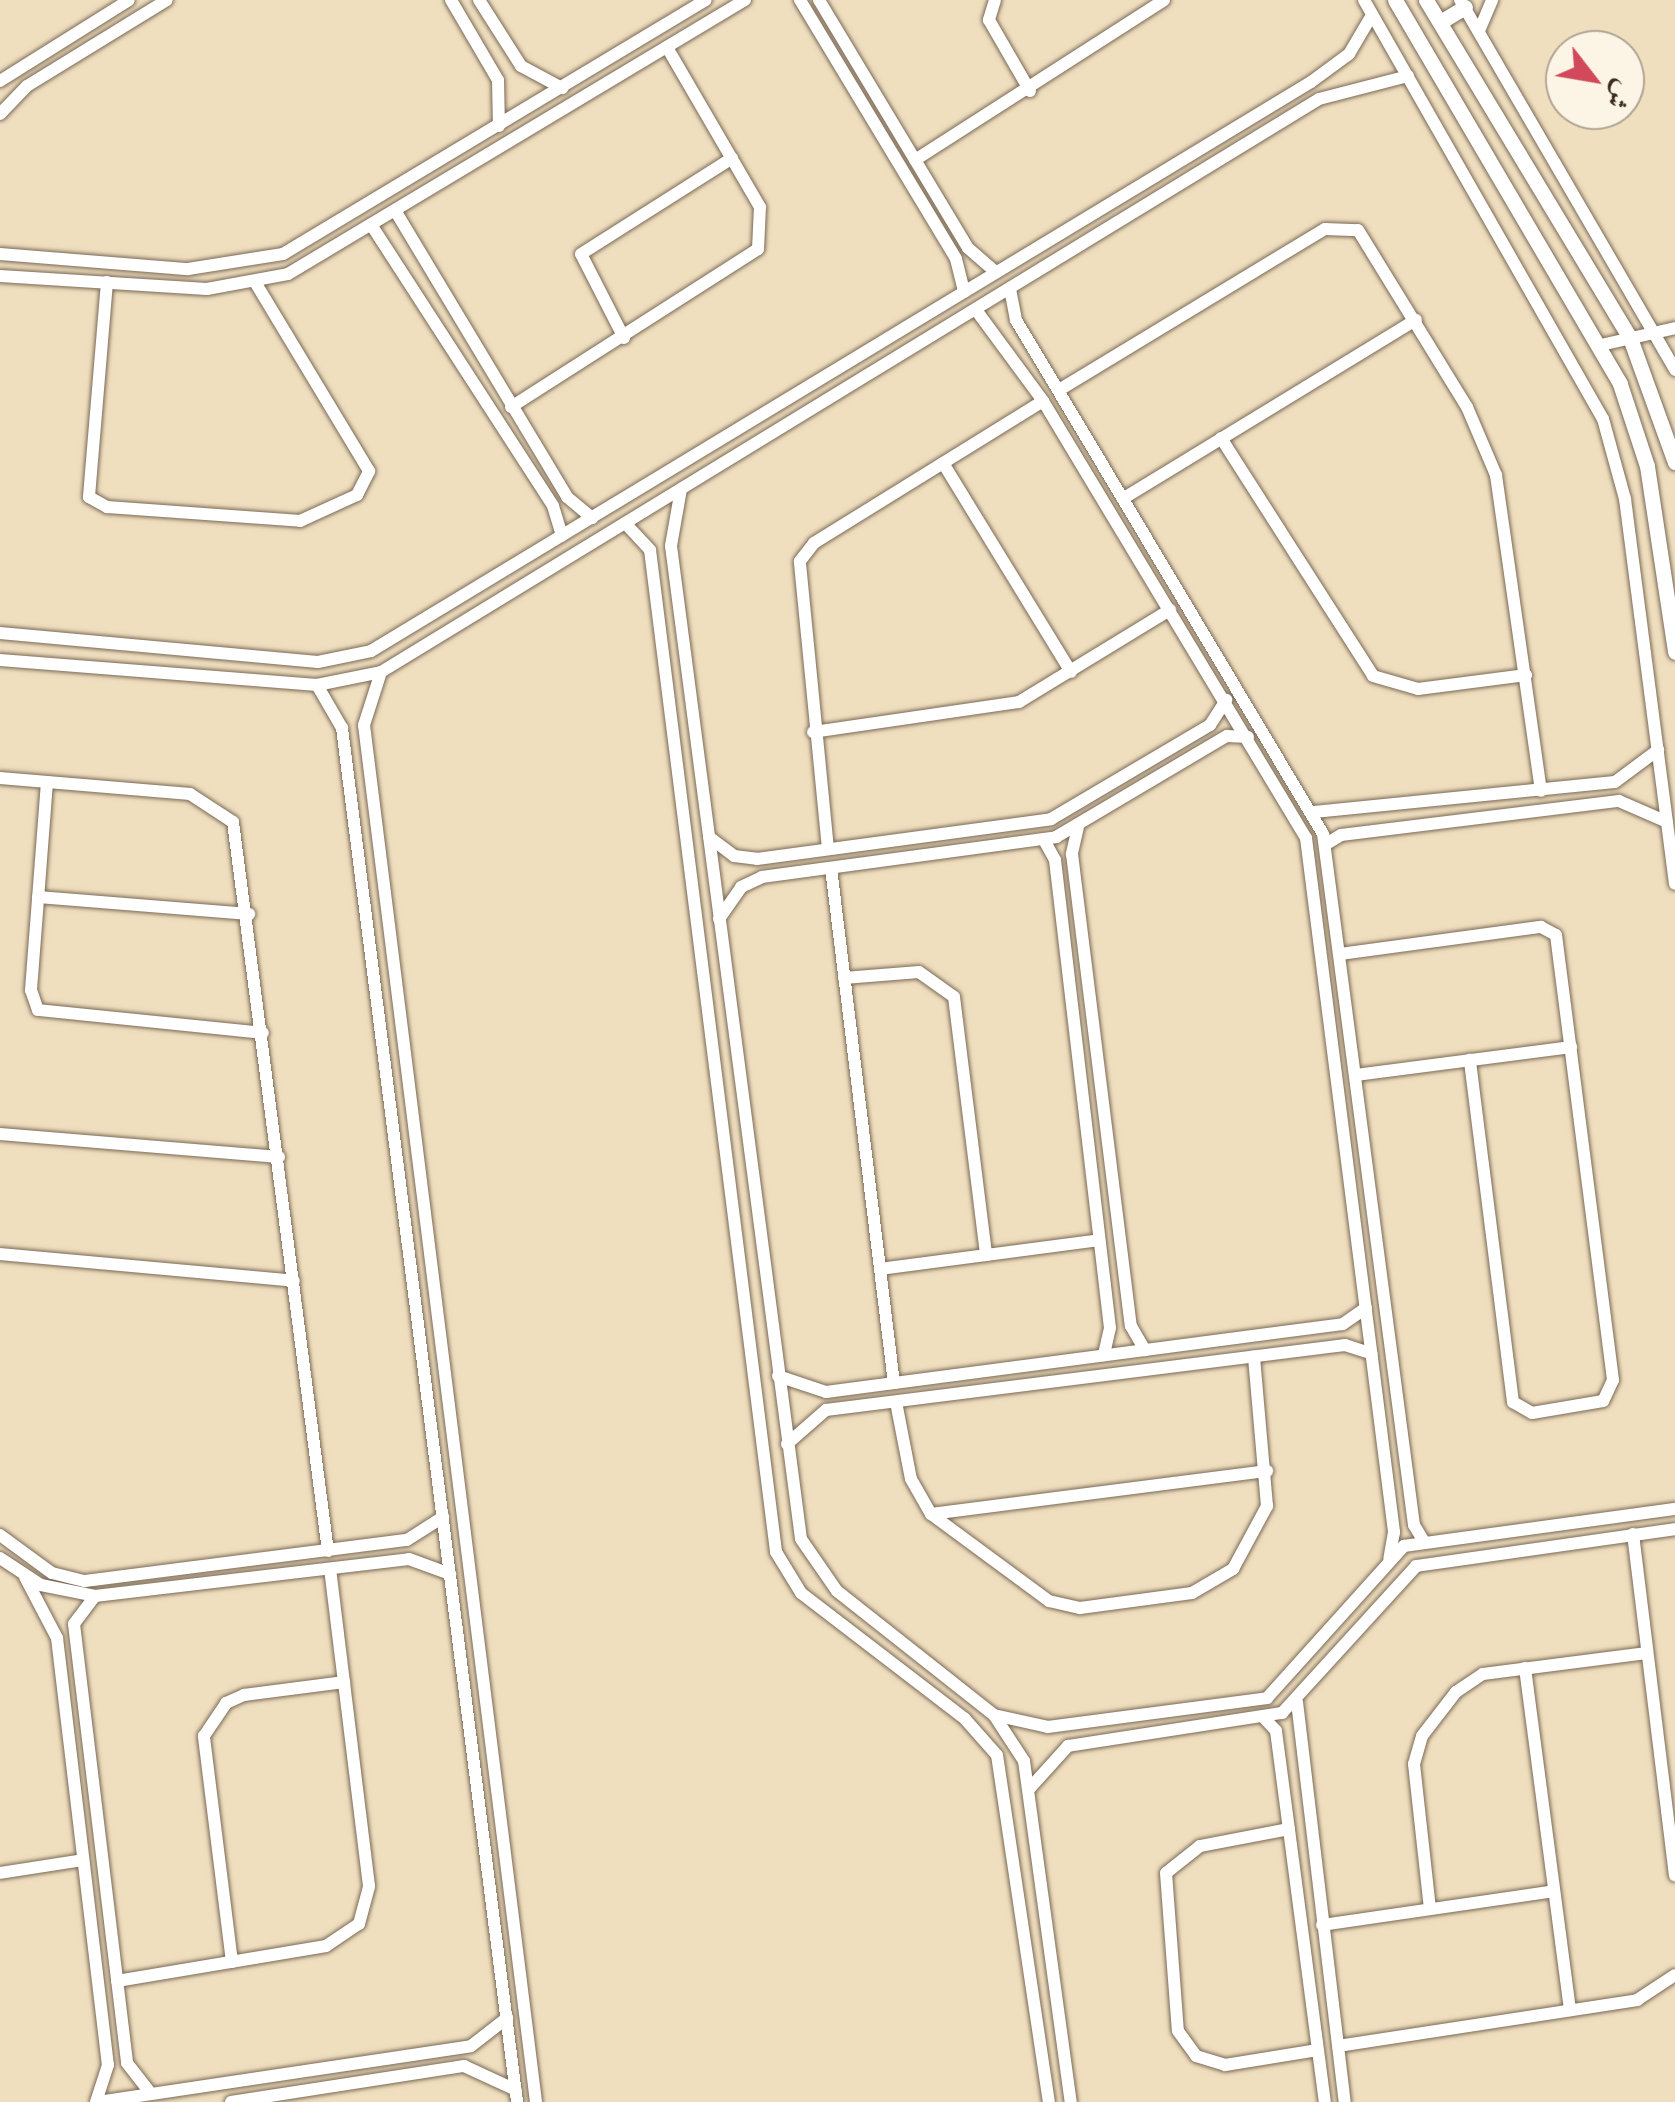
<!DOCTYPE html>
<meta charset="utf-8">
<style>
body{margin:0}
#map{position:relative;width:1675px;height:2102px;overflow:hidden;background:#f0dfbf;font-family:"Libre Bodoni",Amiri,serif}
div>[style]{position:absolute}
.roads{filter:drop-shadow(0 0 2px #7a6956) drop-shadow(0 0 2px #7a6956)}
.minor>*{height:12px;margin:-6px;padding:0 6px;transform-origin:6px;border-radius:6px;background:#fff}
.tertiary>*{height:15px;margin:-7.5px;padding:0 7.5px;transform-origin:7.5px;border-radius:7.5px;background:#fff}
span{translate:-50% -50%;white-space:nowrap;text-align:center;line-height:1.15;-webkit-text-stroke:9px #fcf5e5;paint-order:stroke}
.north{position:absolute;left:1545px;top:30px;width:100px;height:100px;box-sizing:border-box;background:#fcf5e5;border:2px solid #afa495;border-radius:50%;rotate:121deg;font-size:28px;font-weight:700;line-height:40px;text-align:center;color:#3b2a1e}
.north::after{content:'';display:block;margin:auto;width:35px;height:45px;background:#d1495b;clip-path:polygon(50% 0,100% 100%,50% 72%,0 100%)}
</style>
<div id="map">
<div class="roads">
<div class="minor">
<div style="left:451px;top:0;width:93px;rotate:59.6deg"></div>
<div style="left:498px;top:80px;width:46px;rotate:88.8deg"></div>
<div style="left:479px;top:0;width:78px;rotate:57.5deg"></div>
<div style="left:521px;top:66px;width:47px;rotate:28.2deg"></div>
<div style="left:800px;top:0;width:302px;rotate:58.9deg"></div>
<div style="left:956px;top:259px;width:34px;rotate:76deg"></div>
<div style="left:819px;top:0;width:289px;rotate:59deg"></div>
<div style="left:968px;top:248px;width:37px;rotate:41deg"></div>
<div style="left:995px;top:0;width:21px;rotate:107deg"></div>
<div style="left:989px;top:20px;width:82px;rotate:60deg"></div>
<div style="left:1364px;top:0;width:482px;rotate:60.3deg"></div>
<div style="left:1603px;top:419px;width:83px;rotate:74.6deg"></div>
<div style="left:1625px;top:499px;width:388px;rotate:82.6deg"></div>
<div style="left:1460px;top:0;width:428px;rotate:59.8deg"></div>
<div style="left:1479px;top:31px;width:34px;rotate:-67deg"></div>
<div style="left:0;top:81px;width:152px;rotate:-32.1deg"></div>
<div style="left:0;top:114px;width:39px;rotate:-46deg"></div>
<div style="left:27px;top:86px;width:164px;rotate:-31.6deg"></div>
<div style="left:915px;top:160px;width:296px;rotate:-32.7deg"></div>
<div style="left:396px;top:212px;width:332px;rotate:59deg"></div>
<div style="left:567px;top:497px;width:33px;rotate:40deg"></div>
<div style="left:372px;top:226px;width:333px;rotate:57.1deg"></div>
<div style="left:553px;top:506px;width:31px;rotate:73deg"></div>
<div style="left:0;top:254px;width:189px;rotate:4.6deg"></div>
<div style="left:188px;top:269px;width:96px;rotate:-9deg"></div>
<div style="left:283px;top:254px;width:493px;rotate:-31deg"></div>
<div style="left:0;top:276px;width:207px;rotate:3.6deg"></div>
<div style="left:207px;top:289px;width:82px;rotate:-10.5deg"></div>
<div style="left:288px;top:274px;width:533px;rotate:-30.95deg"></div>
<div style="left:107px;top:282px;width:216px;rotate:94.8deg"></div>
<div style="left:89px;top:497px;width:21px;rotate:29deg"></div>
<div style="left:107px;top:507px;width:194px;rotate:4.1deg"></div>
<div style="left:300px;top:521px;width:63px;rotate:-24.5deg"></div>
<div style="left:357px;top:495px;width:27px;rotate:-63deg"></div>
<div style="left:369px;top:471px;width:218px;rotate:-121.1deg"></div>
<div style="left:1010px;top:289px;width:32px;rotate:79deg"></div>
<div style="left:1016px;top:320px;width:599px;rotate:59.15deg"></div>
<div style="left:1323px;top:834px;width:697px;rotate:82.5deg"></div>
<div style="left:1414px;top:1525px;width:17px;rotate:59deg"></div>
<div style="left:976px;top:310px;width:113px;rotate:53.6deg"></div>
<div style="left:1043px;top:401px;width:510px;rotate:58.96deg"></div>
<div style="left:1306px;top:838px;width:700px;rotate:82.77deg"></div>
<div style="left:1394px;top:1532px;width:27px;rotate:100deg"></div>
<div style="left:624px;top:338px;width:94px;rotate:-117.1deg"></div>
<div style="left:581px;top:254px;width:179px;rotate:-32.4deg"></div>
<div style="left:1601px;top:345px;width:76px;rotate:-12.9deg"></div>
<div style="left:1059px;top:390px;width:311px;rotate:-31.2deg"></div>
<div style="left:1325px;top:229px;width:33px;rotate:2deg"></div>
<div style="left:1358px;top:230px;width:208px;rotate:58.4deg"></div>
<div style="left:1467px;top:407px;width:74px;rotate:66.9deg"></div>
<div style="left:1496px;top:475px;width:319px;rotate:81.9deg"></div>
<div style="left:511px;top:407px;width:293px;rotate:-32.6deg"></div>
<div style="left:758px;top:249px;width:42px;rotate:-87.3deg"></div>
<div style="left:760px;top:207px;width:185px;rotate:-120.2deg"></div>
<div style="left:1221px;top:438px;width:282px;rotate:57.4deg"></div>
<div style="left:1373px;top:676px;width:47px;rotate:16.1deg"></div>
<div style="left:1418px;top:689px;width:109px;rotate:-7.4deg"></div>
<div style="left:943px;top:463px;width:245px;rotate:58.5deg"></div>
<div style="left:681px;top:489px;width:58px;rotate:100deg"></div>
<div style="left:671px;top:546px;width:1001px;rotate:82.54deg"></div>
<div style="left:801px;top:1539px;width:63px;rotate:55.3deg"></div>
<div style="left:837px;top:1591px;width:200px;rotate:38.3deg"></div>
<div style="left:994px;top:1715px;width:55px;rotate:56.9deg"></div>
<div style="left:1024px;top:1761px;width:344px;rotate:82.2deg"></div>
<div style="left:1124px;top:498px;width:342px;rotate:-31.4deg"></div>
<div style="left:625px;top:523px;width:37px;rotate:47deg"></div>
<div style="left:650px;top:550px;width:1010px;rotate:82.83deg"></div>
<div style="left:776px;top:1552px;width:48px;rotate:58.6deg"></div>
<div style="left:801px;top:1593px;width:207px;rotate:37.5deg"></div>
<div style="left:965px;top:1719px;width:48px;rotate:48.4deg"></div>
<div style="left:997px;top:1755px;width:351px;rotate:81.5deg"></div>
<div style="left:0;top:633px;width:319px;rotate:5.2deg"></div>
<div style="left:318px;top:662px;width:54px;rotate:-11.7deg"></div>
<div style="left:371px;top:651px;width:1099px;rotate:-31.19deg"></div>
<div style="left:1311px;top:82px;width:47px;rotate:-36.4deg"></div>
<div style="left:1349px;top:54px;width:45px;rotate:-59.5deg"></div>
<div style="left:0;top:660px;width:318px;rotate:4.5deg"></div>
<div style="left:317px;top:685px;width:65px;rotate:-11.5deg"></div>
<div style="left:381px;top:672px;width:1099px;rotate:-31.42deg"></div>
<div style="left:1319px;top:99px;width:92px;rotate:-14.5deg"></div>
<div style="left:381px;top:672px;width:56px;rotate:107.8deg"></div>
<div style="left:364px;top:725px;width:1388px;rotate:82.88deg"></div>
<div style="left:317px;top:685px;width:50px;rotate:59.8deg"></div>
<div style="left:342px;top:728px;width:1385px;rotate:82.74deg"></div>
<div style="left:813px;top:732px;width:208px;rotate:-8.3deg"></div>
<div style="left:1019px;top:702px;width:177px;rotate:-31.4deg"></div>
<div style="left:0;top:778px;width:191px;rotate:4.8deg"></div>
<div style="left:190px;top:794px;width:51px;rotate:33.1deg"></div>
<div style="left:233px;top:822px;width:735px;rotate:82.58deg"></div>
<div style="left:47px;top:782px;width:209px;rotate:94.4deg"></div>
<div style="left:31px;top:990px;width:21px;rotate:71deg"></div>
<div style="left:38px;top:1010px;width:226px;rotate:5.8deg"></div>
<div style="left:1314px;top:812px;width:302px;rotate:-5.7deg"></div>
<div style="left:1615px;top:782px;width:54px;rotate:-36.7deg"></div>
<div style="left:1078px;top:827px;width:28px;rotate:103deg"></div>
<div style="left:1072px;top:854px;width:476px;rotate:82.9deg"></div>
<div style="left:1131px;top:1326px;width:28px;rotate:60deg"></div>
<div style="left:709px;top:837px;width:31px;rotate:37deg"></div>
<div style="left:734px;top:856px;width:23px;rotate:7deg"></div>
<div style="left:757px;top:859px;width:297px;rotate:-7.7deg"></div>
<div style="left:1051px;top:819px;width:185px;rotate:-30.6deg"></div>
<div style="left:1210px;top:725px;width:30px;rotate:-57deg"></div>
<div style="left:1044px;top:840px;width:23px;rotate:61deg"></div>
<div style="left:1055px;top:860px;width:471px;rotate:83.3deg"></div>
<div style="left:1110px;top:1328px;width:28px;rotate:103deg"></div>
<div style="left:1326px;top:844px;width:17px;rotate:-31deg"></div>
<div style="left:1341px;top:835px;width:280px;rotate:-7deg"></div>
<div style="left:1619px;top:801px;width:52px;rotate:23.6deg"></div>
<div style="left:828px;top:849px;width:289px;rotate:-95.6deg"></div>
<div style="left:800px;top:561px;width:23px;rotate:-52deg"></div>
<div style="left:814px;top:543px;width:269px;rotate:-31.8deg"></div>
<div style="left:831px;top:868px;width:519px;rotate:83.03deg"></div>
<div style="left:38px;top:897px;width:212px;rotate:4.6deg"></div>
<div style="left:719px;top:919px;width:39px;rotate:-55deg"></div>
<div style="left:741px;top:887px;width:23px;rotate:-25deg"></div>
<div style="left:762px;top:877px;width:297px;rotate:-7.7deg"></div>
<div style="left:1056px;top:837px;width:199px;rotate:-30.6deg"></div>
<div style="left:1227px;top:736px;width:21px;rotate:3deg"></div>
<div style="left:1340px;top:954px;width:203px;rotate:-7.7deg"></div>
<div style="left:1541px;top:927px;width:17px;rotate:28deg"></div>
<div style="left:1556px;top:935px;width:449px;rotate:82.7deg"></div>
<div style="left:1613px;top:1380px;width:23px;rotate:115deg"></div>
<div style="left:1603px;top:1401px;width:72px;rotate:170.4deg"></div>
<div style="left:1532px;top:1413px;width:22px;rotate:-150deg"></div>
<div style="left:1513px;top:1402px;width:345px;rotate:-97.2deg"></div>
<div style="left:844px;top:978px;width:75px;rotate:-4.6deg"></div>
<div style="left:919px;top:972px;width:43px;rotate:35.5deg"></div>
<div style="left:954px;top:997px;width:260px;rotate:82.9deg"></div>
<div style="left:1356px;top:1075px;width:217px;rotate:-7.4deg"></div>
<div style="left:0;top:1134px;width:280px;rotate:4.7deg"></div>
<div style="left:0;top:1254px;width:295px;rotate:5.2deg"></div>
<div style="left:880px;top:1269px;width:221px;rotate:-7.5deg"></div>
<div style="left:778px;top:1376px;width:51px;rotate:18.4deg"></div>
<div style="left:826px;top:1392px;width:521px;rotate:-7.49deg"></div>
<div style="left:1343px;top:1324px;width:28px;rotate:-35deg"></div>
<div style="left:896px;top:1402px;width:78px;rotate:79deg"></div>
<div style="left:911px;top:1479px;width:40px;rotate:60.3deg"></div>
<div style="left:931px;top:1514px;width:147px;rotate:36.4deg"></div>
<div style="left:1049px;top:1601px;width:32px;rotate:13deg"></div>
<div style="left:1080px;top:1608px;width:113px;rotate:-7.6deg"></div>
<div style="left:1192px;top:1593px;width:48px;rotate:-30.3deg"></div>
<div style="left:1233px;top:1569px;width:72px;rotate:-61.6deg"></div>
<div style="left:1267px;top:1506px;width:150px;rotate:-95deg"></div>
<div style="left:787px;top:1444px;width:52px;rotate:-41.1deg"></div>
<div style="left:826px;top:1410px;width:523px;rotate:-7.14deg"></div>
<div style="left:1345px;top:1345px;width:28px;rotate:18deg"></div>
<div style="left:931px;top:1514px;width:339px;rotate:-7.3deg"></div>
<div style="left:1633px;top:1534px;width:344px;rotate:83deg"></div>
<div style="left:0;top:1535px;width:64px;rotate:36.2deg"></div>
<div style="left:52px;top:1573px;width:34px;rotate:14deg"></div>
<div style="left:85px;top:1581px;width:325px;rotate:-7.3deg"></div>
<div style="left:407px;top:1540px;width:43px;rotate:-32.6deg"></div>
<div style="left:0;top:1558px;width:49px;rotate:33.4deg"></div>
<div style="left:41px;top:1585px;width:55px;rotate:11.5deg"></div>
<div style="left:95px;top:1596px;width:316px;rotate:-6.7deg"></div>
<div style="left:409px;top:1559px;width:44px;rotate:20.1deg"></div>
<div style="left:25px;top:1577px;width:69px;rotate:62.3deg"></div>
<div style="left:57px;top:1638px;width:430px;rotate:83.2deg"></div>
<div style="left:108px;top:2065px;width:39px;rotate:108deg"></div>
<div style="left:95px;top:1596px;width:35px;rotate:127deg"></div>
<div style="left:74px;top:1624px;width:442px;rotate:83.1deg"></div>
<div style="left:127px;top:2063px;width:39px;rotate:52deg"></div>
<div style="left:1525px;top:1668px;width:345px;rotate:82.5deg"></div>
<div style="left:1297px;top:1702px;width:403px;rotate:83.2deg"></div>
<div style="left:994px;top:1715px;width:55px;rotate:12.5deg"></div>
<div style="left:1048px;top:1727px;width:221px;rotate:-7.5deg"></div>
<div style="left:1267px;top:1698px;width:205px;rotate:-48deg"></div>
<div style="left:1404px;top:1546px;width:274px;rotate:-7.8deg"></div>
<div style="left:1265px;top:1719px;width:16px;rotate:47deg"></div>
<div style="left:1276px;top:1731px;width:374px;rotate:82.5deg"></div>
<div style="left:1030px;top:1788px;width:57px;rotate:-47.9deg"></div>
<div style="left:1068px;top:1746px;width:217px;rotate:-8.8deg"></div>
<div style="left:1282px;top:1713px;width:199px;rotate:-47.6deg"></div>
<div style="left:1416px;top:1566px;width:262px;rotate:-8.1deg"></div>
<div style="left:1289px;top:1829px;width:91px;rotate:169.2deg"></div>
<div style="left:1200px;top:1846px;width:43px;rotate:141.5deg"></div>
<div style="left:1166px;top:1873px;width:158px;rotate:85.7deg"></div>
<div style="left:1178px;top:2031px;width:31px;rotate:54deg"></div>
<div style="left:1196px;top:2056px;width:30px;rotate:17deg"></div>
<div style="left:1225px;top:2065px;width:94px;rotate:-9.2deg"></div>
<div style="left:0;top:1873px;width:84px;rotate:-8.9deg"></div>
<div style="left:1430px;top:1909px;width:146px;rotate:-96.3deg"></div>
<div style="left:1414px;top:1764px;width:29px;rotate:-74deg"></div>
<div style="left:1422px;top:1736px;width:56px;rotate:-52.3deg"></div>
<div style="left:1456px;top:1692px;width:32px;rotate:-34deg"></div>
<div style="left:1483px;top:1674px;width:165px;rotate:-7.3deg"></div>
<div style="left:1322px;top:1925px;width:234px;rotate:-8.3deg"></div>
<div style="left:232px;top:1962px;width:228px;rotate:-97.1deg"></div>
<div style="left:204px;top:1736px;width:40px;rotate:-56deg"></div>
<div style="left:226px;top:1703px;width:20px;rotate:-24deg"></div>
<div style="left:244px;top:1695px;width:101px;rotate:-7.4deg"></div>
<div style="left:117px;top:1981px;width:212px;rotate:-9.5deg"></div>
<div style="left:326px;top:1946px;width:40px;rotate:-34deg"></div>
<div style="left:359px;top:1924px;width:39px;rotate:-75deg"></div>
<div style="left:369px;top:1886px;width:319px;rotate:-97deg"></div>
<div style="left:1338px;top:2046px;width:303px;rotate:-8.7deg"></div>
<div style="left:1637px;top:2000px;width:45px;rotate:-33.3deg"></div>
<div style="left:98px;top:2102px;width:377px;rotate:-8.5deg"></div>
<div style="left:471px;top:2046px;width:46px;rotate:-37.9deg"></div>
<div style="left:231px;top:2102px;width:236px;rotate:-8.8deg"></div>
<div style="left:464px;top:2066px;width:57px;rotate:24.8deg"></div>
</div>
<div class="tertiary">
<div style="left:1395px;top:0;width:445px;rotate:59.6deg"></div>
<div style="left:1620px;top:384px;width:86px;rotate:71.8deg"></div>
<div style="left:1647px;top:466px;width:188px;rotate:81.4deg"></div>
<div style="left:1426px;top:0;width:395px;rotate:58.9deg"></div>
<div style="left:1630px;top:338px;width:132px;rotate:70.1deg"></div>
<div style="left:1440px;top:22px;width:29px;rotate:-31deg"></div>
</div>
</div>
<div class="north">ش</div>
</div>
